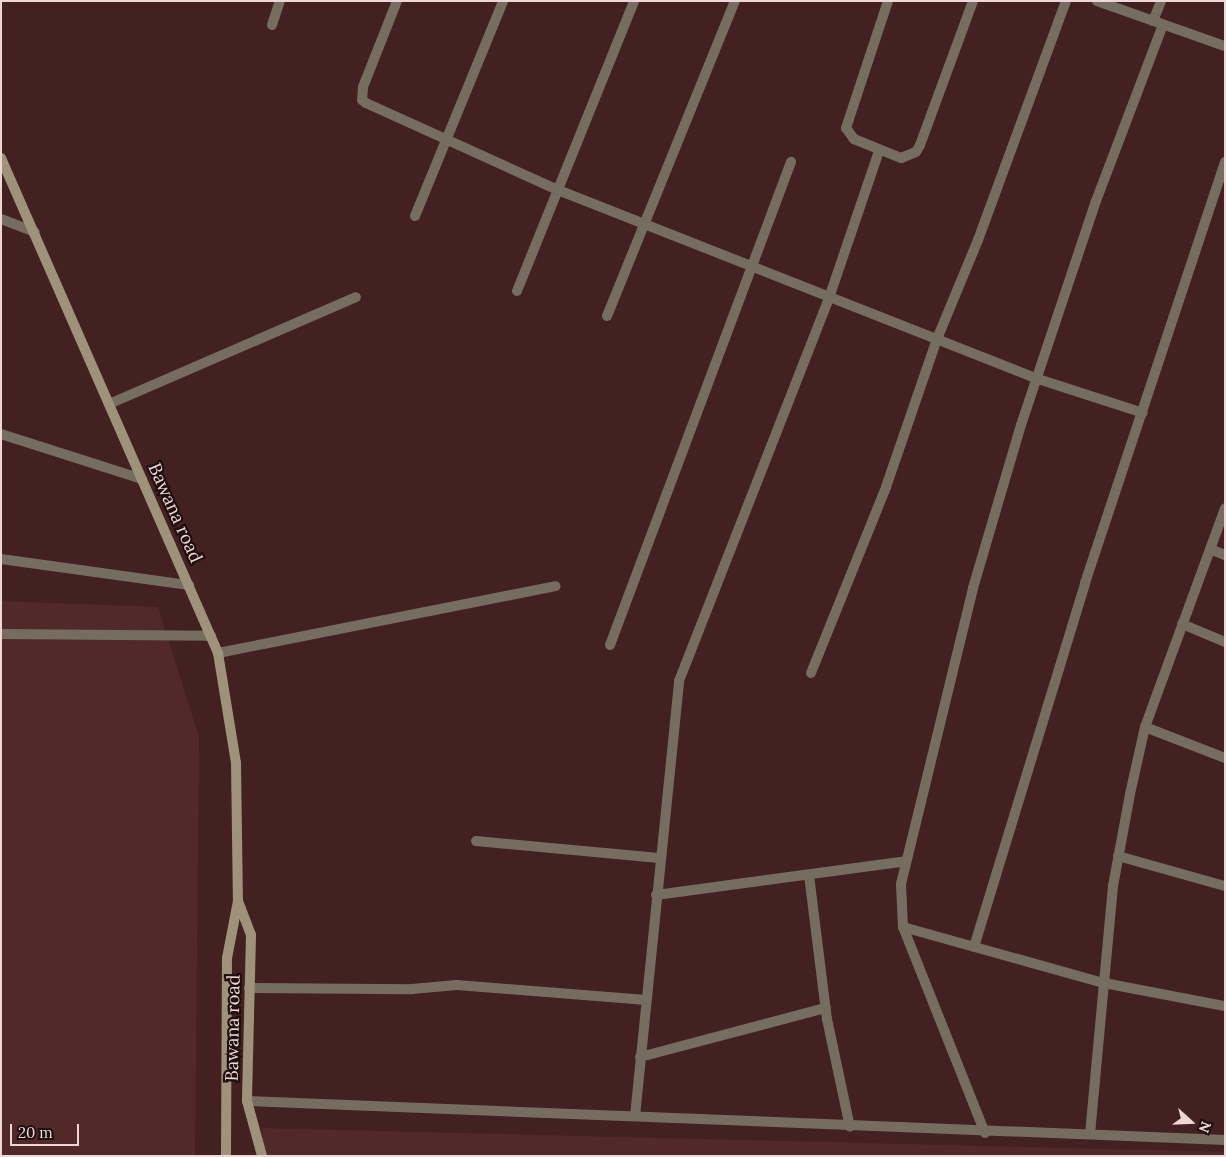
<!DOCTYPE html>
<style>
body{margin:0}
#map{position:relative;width:1226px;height:1157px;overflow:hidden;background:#432120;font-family:Lora,serif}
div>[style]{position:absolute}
.built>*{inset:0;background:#512929}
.lane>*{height:10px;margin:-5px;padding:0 5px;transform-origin:5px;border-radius:5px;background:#756d5f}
.street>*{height:10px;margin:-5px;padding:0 5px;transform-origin:5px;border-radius:5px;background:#756d5f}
.secondary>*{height:10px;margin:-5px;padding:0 5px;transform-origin:5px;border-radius:5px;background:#9f927b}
span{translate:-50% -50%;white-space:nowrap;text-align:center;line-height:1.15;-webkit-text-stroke:4.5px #1f100f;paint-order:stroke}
.street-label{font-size:18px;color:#eed7d6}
.frame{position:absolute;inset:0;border:2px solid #eed7d6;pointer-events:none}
.north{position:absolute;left:1166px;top:1097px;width:50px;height:50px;-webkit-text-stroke:4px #1f100f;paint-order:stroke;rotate:110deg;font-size:14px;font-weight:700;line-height:20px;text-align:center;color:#eed7d6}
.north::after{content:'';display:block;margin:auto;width:18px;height:22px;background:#eed7d6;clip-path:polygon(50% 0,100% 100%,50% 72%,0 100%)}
.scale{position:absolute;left:10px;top:1124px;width:69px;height:22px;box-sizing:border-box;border:2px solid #eed7d6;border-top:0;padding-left:6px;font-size:15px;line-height:18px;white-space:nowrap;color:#eed7d6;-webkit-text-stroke:4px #1f100f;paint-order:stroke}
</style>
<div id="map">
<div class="built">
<div style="clip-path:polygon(1px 601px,158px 607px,199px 737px,195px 1156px,1px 1156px)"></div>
<div style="clip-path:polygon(262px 1128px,1225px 1152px,1225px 1156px,263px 1156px)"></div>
</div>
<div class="lane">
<div style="left:1px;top:634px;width:210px;rotate:0.5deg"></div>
</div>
<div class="street">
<div style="left:397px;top:1px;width:92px;rotate:111.6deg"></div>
<div style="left:363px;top:87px;width:13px;rotate:94deg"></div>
<div style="left:362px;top:100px;width:5px;rotate:37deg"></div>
<div style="left:366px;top:103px;width:211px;rotate:24.4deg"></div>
<div style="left:558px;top:190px;width:516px;rotate:21.49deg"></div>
<div style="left:1038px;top:379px;width:110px;rotate:17.9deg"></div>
<div style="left:888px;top:1px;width:134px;rotate:108.3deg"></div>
<div style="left:846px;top:128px;width:14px;rotate:54deg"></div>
<div style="left:854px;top:139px;width:51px;rotate:22deg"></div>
<div style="left:901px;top:158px;width:16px;rotate:-22deg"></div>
<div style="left:916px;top:152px;width:8px;rotate:-60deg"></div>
<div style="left:920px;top:145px;width:153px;rotate:-69.8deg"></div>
<div style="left:1097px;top:1px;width:136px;rotate:19.4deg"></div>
<div style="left:1153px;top:21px;width:22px;rotate:-68deg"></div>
<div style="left:272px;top:25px;width:25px;rotate:-72deg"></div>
<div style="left:415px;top:216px;width:232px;rotate:-67.7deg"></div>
<div style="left:1px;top:219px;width:36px;rotate:21deg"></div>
<div style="left:517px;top:291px;width:313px;rotate:-68deg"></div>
<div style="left:607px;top:316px;width:340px;rotate:-67.9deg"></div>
<div style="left:109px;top:404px;width:269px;rotate:-23.4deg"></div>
<div style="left:1px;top:434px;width:148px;rotate:17.7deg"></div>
<div style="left:1210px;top:549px;width:16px;rotate:22deg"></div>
<div style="left:1px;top:559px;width:190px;rotate:7.9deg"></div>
<div style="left:1182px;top:624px;width:47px;rotate:22.7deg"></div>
<div style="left:610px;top:645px;width:516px;rotate:-69.46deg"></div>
<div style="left:218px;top:653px;width:344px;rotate:-11.2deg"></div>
<div style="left:811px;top:673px;width:201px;rotate:-68deg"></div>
<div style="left:886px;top:487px;width:157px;rotate:-71deg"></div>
<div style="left:937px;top:339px;width:107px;rotate:-67.5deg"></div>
<div style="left:978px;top:240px;width:255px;rotate:-69.8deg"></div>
<div style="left:1145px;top:727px;width:86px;rotate:21.2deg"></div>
<div style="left:476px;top:841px;width:184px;rotate:5.3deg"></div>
<div style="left:1118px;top:856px;width:111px;rotate:15.7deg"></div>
<div style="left:809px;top:875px;width:145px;rotate:82.9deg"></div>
<div style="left:827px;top:1019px;width:110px;rotate:78deg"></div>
<div style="left:656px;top:895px;width:252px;rotate:-7.7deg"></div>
<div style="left:903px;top:927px;width:209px;rotate:15.6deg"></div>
<div style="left:1104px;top:983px;width:123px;rotate:10.8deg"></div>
<div style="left:974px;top:947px;width:381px;rotate:-73deg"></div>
<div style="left:1085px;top:583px;width:444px;rotate:-71.6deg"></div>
<div style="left:249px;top:988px;width:163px;rotate:0.4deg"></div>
<div style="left:412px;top:989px;width:45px;rotate:-5.1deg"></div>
<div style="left:457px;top:985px;width:190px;rotate:4.5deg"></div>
<div style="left:640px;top:1057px;width:192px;rotate:-14.8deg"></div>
<div style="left:247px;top:1101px;width:979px;rotate:2.28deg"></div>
<div style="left:635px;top:1116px;width:437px;rotate:-84.2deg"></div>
<div style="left:679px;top:681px;width:414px;rotate:-68.6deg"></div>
<div style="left:830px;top:295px;width:152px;rotate:-71.2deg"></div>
<div style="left:985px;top:1133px;width:222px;rotate:-111.7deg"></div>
<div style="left:903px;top:927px;width:43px;rotate:-92.7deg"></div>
<div style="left:901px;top:884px;width:305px;rotate:-76.3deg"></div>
<div style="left:973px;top:588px;width:170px;rotate:-73.6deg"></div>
<div style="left:1021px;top:425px;width:236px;rotate:-71.5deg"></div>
<div style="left:1096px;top:201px;width:188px;rotate:-69.2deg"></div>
<div style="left:1090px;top:1134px;width:249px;rotate:-84.7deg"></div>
<div style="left:1113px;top:886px;width:94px;rotate:-79.5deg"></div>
<div style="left:1130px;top:794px;width:69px;rotate:-77.4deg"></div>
<div style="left:1145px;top:727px;width:233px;rotate:-69.9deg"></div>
</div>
<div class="secondary">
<div style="left:1px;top:158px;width:540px;rotate:66.33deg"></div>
<div style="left:218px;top:653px;width:111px;rotate:80.7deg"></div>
<div style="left:236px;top:763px;width:138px;rotate:89.2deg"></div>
<div style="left:238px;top:901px;width:58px;rotate:100.9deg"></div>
<div style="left:227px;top:958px;width:198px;rotate:90.3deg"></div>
<div style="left:238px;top:901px;width:36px;rotate:69deg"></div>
<div style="left:251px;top:935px;width:166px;rotate:91.4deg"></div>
<div style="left:247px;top:1101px;width:57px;rotate:74.7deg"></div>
</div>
<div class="street-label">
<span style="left:175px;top:513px;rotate:66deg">Bawana road</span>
<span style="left:233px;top:1028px;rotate:-89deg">Bawana road</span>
</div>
<div class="frame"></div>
<div class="north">N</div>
<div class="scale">20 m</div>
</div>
